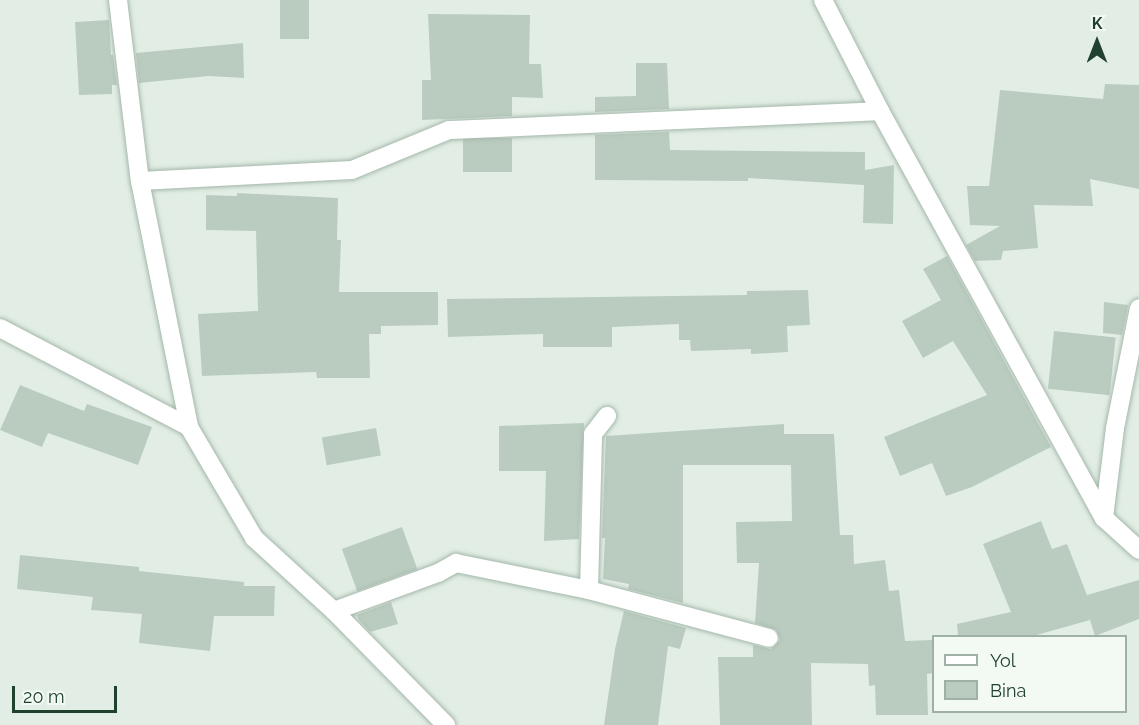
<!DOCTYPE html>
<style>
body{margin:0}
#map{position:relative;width:1139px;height:725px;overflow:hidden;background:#e2eee5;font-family:Raleway,sans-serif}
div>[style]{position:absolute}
.building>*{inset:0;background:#baccbf;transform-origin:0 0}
.roads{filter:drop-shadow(0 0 2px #a4b7aa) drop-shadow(0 0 2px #a4b7aa)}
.minor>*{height:18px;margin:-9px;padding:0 9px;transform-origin:9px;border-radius:9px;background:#fff}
span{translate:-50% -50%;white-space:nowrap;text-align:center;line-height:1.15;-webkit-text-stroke:5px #f3faf4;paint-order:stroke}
.legend{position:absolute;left:932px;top:635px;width:195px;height:78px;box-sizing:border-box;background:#f3faf4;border:2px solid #9fb0a5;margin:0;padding:8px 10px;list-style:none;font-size:18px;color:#20412e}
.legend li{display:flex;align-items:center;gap:12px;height:30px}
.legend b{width:30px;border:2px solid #9fb0a5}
.north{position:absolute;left:1067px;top:12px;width:60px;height:60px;-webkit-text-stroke:4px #f3faf4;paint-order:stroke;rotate:0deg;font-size:16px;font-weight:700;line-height:24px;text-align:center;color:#20412e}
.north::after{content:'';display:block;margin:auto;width:21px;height:27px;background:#20412e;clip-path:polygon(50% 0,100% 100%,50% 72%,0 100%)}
.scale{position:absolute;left:12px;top:686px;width:105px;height:27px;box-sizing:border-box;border:3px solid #20412e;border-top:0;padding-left:8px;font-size:18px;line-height:21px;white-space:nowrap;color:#20412e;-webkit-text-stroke:4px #f3faf4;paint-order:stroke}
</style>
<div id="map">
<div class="building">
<div style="left:280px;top:0;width:29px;height:39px"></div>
<div style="clip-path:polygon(428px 14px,530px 15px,529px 64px,541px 64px,543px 98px,512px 97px,512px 116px,422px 120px,422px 80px,431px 80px)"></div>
<div style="clip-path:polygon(109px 20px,111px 55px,113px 55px,117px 85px,112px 85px,112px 94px,79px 95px,75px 22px)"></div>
<div style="clip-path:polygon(243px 43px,244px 78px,209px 76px,139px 83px,136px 53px)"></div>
<div style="clip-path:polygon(636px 63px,667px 63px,669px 109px,595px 112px,595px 97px,636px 96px)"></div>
<div style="clip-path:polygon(1105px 84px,1139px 85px,1139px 189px,1090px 179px,1093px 206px,1034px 205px,1038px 248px,1003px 251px,1001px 260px,975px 261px,966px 245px,1000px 226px,970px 225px,967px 186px,989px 186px,1000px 90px,1103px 99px)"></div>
<div style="clip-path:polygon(669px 132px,670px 150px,865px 152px,865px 172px,865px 170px,894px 165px,893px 224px,863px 223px,864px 185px,748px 178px,748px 181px,595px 180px,595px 135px)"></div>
<div style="left:512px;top:138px;width:34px;height:49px;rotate:90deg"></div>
<div style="clip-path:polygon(237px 193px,338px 198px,337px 240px,341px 240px,339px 292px,438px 292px,438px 325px,381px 326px,381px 334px,369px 334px,370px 378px,317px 378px,316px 372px,202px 376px,198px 314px,258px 311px,256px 231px,206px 230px,206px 195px,237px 196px)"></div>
<div style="clip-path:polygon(947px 256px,1051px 447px,972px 487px,946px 496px,932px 463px,900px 476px,884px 437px,987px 395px,953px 341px,923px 358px,902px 321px,941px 300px,923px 269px)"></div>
<div style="clip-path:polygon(808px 290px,810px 325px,787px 326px,788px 352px,751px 354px,751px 349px,691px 351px,690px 340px,679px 340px,679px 324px,612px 327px,612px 347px,543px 347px,543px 334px,448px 337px,447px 299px,747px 295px,747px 291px)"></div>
<div style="clip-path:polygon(1104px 302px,1128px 305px,1122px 335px,1103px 333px)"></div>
<div style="left:1054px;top:331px;width:62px;height:58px;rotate:6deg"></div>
<div style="clip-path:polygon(20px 385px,84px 411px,87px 404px,152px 427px,138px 465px,48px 433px,42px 447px,0 430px)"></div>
<div style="clip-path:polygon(584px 423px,579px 539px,544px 541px,546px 471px,499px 471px,499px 426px)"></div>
<div style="clip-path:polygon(784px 424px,784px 434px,834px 434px,840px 535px,853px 535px,854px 564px,885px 560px,889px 591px,899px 590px,905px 641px,933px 640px,933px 673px,927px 674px,928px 715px,876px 715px,875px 685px,869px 686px,868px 664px,811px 663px,812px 725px,720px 725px,718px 657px,753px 657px,753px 645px,771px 649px,780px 640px,776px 630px,755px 623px,759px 563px,737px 563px,736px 522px,792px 521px,791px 465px,683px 465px,683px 603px,628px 589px,629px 584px,603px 579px,605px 538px,602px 538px,606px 436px)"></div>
<div style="left:376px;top:428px;width:28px;height:55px;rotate:80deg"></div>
<div style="clip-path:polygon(1041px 521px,1052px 549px,1067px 544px,1087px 595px,1139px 580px,1139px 619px,1095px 636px,1090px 620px,1033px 636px,958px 636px,957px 624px,1011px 612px,983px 544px)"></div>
<div style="left:402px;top:527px;width:45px;height:64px;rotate:70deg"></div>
<div style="clip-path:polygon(20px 555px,139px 567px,139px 571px,244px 582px,244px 586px,275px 586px,274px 616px,214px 616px,210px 651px,139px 643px,142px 614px,91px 610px,93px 597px,17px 589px)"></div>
<div style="clip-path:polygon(391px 602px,398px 624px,370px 632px,359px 620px,357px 615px)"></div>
<div style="clip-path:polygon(624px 611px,686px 628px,680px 649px,668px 646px,658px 725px,604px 725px,615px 649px)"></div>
</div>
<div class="roads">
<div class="minor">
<div style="left:118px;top:0;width:182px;rotate:83.1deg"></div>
<div style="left:140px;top:181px;width:251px;rotate:78.7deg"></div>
<div style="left:189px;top:427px;width:129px;rotate:59.6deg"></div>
<div style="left:254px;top:538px;width:108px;rotate:42.4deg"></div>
<div style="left:334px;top:611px;width:160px;rotate:45.5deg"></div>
<div style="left:823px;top:0;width:125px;rotate:62.8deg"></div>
<div style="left:880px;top:111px;width:465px;rotate:61.2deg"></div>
<div style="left:1104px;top:518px;width:47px;rotate:42.4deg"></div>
<div style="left:140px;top:181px;width:212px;rotate:-3deg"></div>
<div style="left:352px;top:170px;width:105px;rotate:-22.4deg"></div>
<div style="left:449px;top:130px;width:431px;rotate:-2.5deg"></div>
<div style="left:0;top:328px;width:213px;rotate:27.6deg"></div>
<div style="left:1104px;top:518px;width:91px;rotate:-83deg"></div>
<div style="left:1115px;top:428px;width:122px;rotate:-78.7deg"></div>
<div style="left:589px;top:590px;width:156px;rotate:-88.5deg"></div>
<div style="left:593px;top:434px;width:23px;rotate:-52deg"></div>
<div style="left:334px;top:611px;width:111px;rotate:-20.1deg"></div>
<div style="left:438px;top:573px;width:21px;rotate:-29deg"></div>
<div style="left:456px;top:563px;width:136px;rotate:11.5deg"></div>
<div style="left:589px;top:590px;width:186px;rotate:14.9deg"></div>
</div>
</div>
<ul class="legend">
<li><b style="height:8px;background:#fff"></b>Yol</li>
<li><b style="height:16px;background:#baccbf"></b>Bina</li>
</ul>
<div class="north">K</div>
<div class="scale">20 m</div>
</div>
